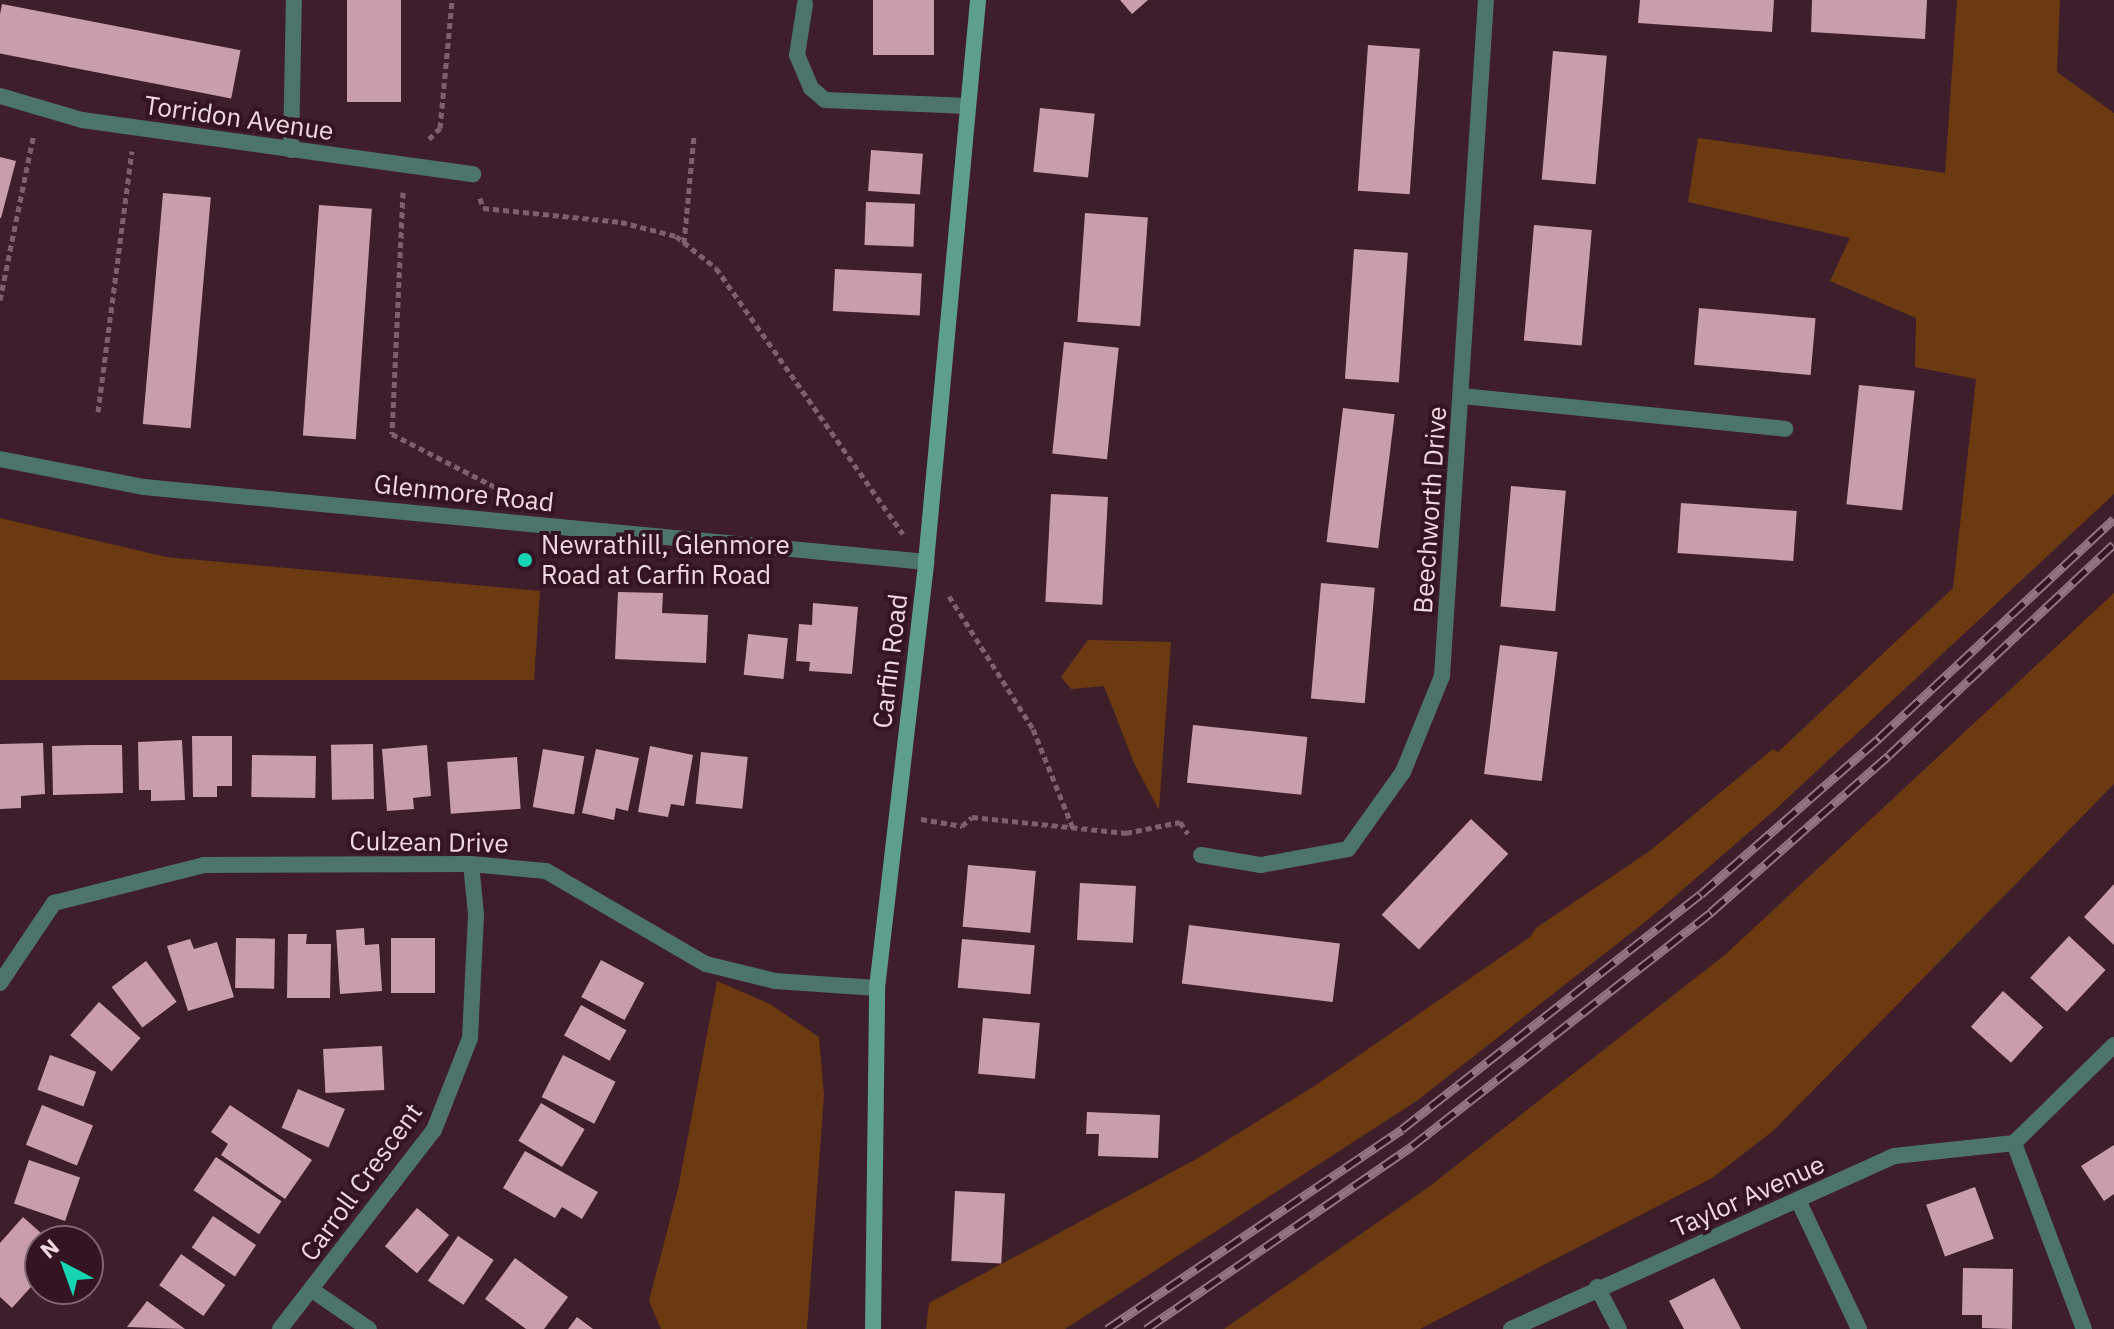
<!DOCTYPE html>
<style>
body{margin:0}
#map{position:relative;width:2114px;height:1329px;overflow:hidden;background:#3f1e2c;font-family:"IBM Plex Sans",sans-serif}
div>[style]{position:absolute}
.green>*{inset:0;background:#6b3a11}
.building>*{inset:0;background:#c89ead;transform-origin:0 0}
.path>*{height:5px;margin-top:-2.5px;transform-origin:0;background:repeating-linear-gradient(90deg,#7e606c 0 6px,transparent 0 10px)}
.service>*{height:16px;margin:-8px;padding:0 8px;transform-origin:8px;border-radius:8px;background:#4d7469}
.minor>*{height:16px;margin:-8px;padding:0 8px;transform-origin:8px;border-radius:8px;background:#4d7469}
.tertiary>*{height:16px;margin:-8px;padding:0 8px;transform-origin:8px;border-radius:8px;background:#4d7469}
.secondary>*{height:16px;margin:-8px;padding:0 8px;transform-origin:8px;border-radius:8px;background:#5d9e8d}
.rail>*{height:9px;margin-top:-4.5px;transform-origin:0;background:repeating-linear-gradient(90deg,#341422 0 18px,#927581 0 36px);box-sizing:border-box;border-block:2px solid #927581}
.dots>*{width:22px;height:22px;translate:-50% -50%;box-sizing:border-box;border:4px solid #341422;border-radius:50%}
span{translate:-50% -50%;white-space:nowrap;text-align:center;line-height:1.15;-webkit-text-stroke:8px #341422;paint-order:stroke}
.street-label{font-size:26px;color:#f0d9e1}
.poi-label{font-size:26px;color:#f0d9e1}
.left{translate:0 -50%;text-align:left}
.north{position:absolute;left:24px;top:1225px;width:80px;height:80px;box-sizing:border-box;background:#341422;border:2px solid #7f636e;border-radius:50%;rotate:319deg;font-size:22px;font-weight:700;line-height:32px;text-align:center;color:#f0d9e1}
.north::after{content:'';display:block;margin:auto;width:28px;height:36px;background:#16d5b3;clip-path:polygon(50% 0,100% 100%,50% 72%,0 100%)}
</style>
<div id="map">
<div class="green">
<div style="clip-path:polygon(1957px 0,2060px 0,2057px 72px,2114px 113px,2114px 494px,1777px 808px,1650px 918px,1418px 1100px,1065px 1329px,926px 1329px,929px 1303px,1200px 1157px,1316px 1085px,1530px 937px,1536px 928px,1651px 850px,1773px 749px,1778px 752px,1953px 588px,1976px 379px,1915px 367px,1916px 318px,1830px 281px,1850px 238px,1688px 202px,1698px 138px,1945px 173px)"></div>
<div style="clip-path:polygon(0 518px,166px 557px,540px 591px,534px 680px,0 680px)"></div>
<div style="clip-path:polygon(2114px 593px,2114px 784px,1773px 1131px,1712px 1178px,1420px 1329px,1224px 1329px,1430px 1186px,1726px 954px)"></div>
<div style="clip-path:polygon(1088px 640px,1171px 642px,1159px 810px,1134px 763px,1104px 686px,1071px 689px,1061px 677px)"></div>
<div style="clip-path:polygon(717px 981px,770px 1004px,819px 1037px,824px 1095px,807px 1329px,661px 1329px,649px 1301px,678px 1189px)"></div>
</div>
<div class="building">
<div style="left:347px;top:0;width:54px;height:102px"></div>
<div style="left:873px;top:0;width:61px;height:55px"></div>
<div style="clip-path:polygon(1120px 0,1148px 0,1132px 14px)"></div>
<div style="clip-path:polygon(1640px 0,1774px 0,1772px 32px,1638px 23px)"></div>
<div style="clip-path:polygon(1812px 0,1927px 0,1925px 39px,1811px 32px)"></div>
<div style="left:2px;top:4px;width:243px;height:49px;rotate:11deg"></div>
<div style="left:1368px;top:45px;width:52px;height:146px;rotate:4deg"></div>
<div style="left:1553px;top:51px;width:54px;height:129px;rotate:5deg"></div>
<div style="left:1040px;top:108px;width:55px;height:64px;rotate:6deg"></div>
<div style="left:871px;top:150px;width:52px;height:41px;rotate:4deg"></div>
<div style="clip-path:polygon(0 157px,16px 161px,1px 218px,0 218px)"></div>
<div style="left:163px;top:193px;width:48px;height:232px;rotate:5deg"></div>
<div style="left:866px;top:202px;width:49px;height:43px;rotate:2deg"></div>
<div style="left:319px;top:205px;width:53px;height:231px;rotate:4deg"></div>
<div style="left:1085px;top:213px;width:63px;height:109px;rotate:4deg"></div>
<div style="left:1534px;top:225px;width:58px;height:116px;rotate:5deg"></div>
<div style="left:1354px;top:249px;width:54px;height:130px;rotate:4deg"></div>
<div style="left:835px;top:269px;width:87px;height:42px;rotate:3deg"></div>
<div style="left:1699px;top:308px;width:117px;height:57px;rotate:5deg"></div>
<div style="left:1064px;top:342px;width:55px;height:112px;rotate:6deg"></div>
<div style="left:1859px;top:385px;width:56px;height:120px;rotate:6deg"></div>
<div style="left:1343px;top:408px;width:52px;height:135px;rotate:7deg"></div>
<div style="left:1511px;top:486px;width:55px;height:121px;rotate:5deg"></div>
<div style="left:1051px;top:494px;width:57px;height:108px;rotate:3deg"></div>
<div style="left:1681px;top:503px;width:116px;height:50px;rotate:4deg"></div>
<div style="left:1321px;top:583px;width:54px;height:116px;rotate:5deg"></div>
<div style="clip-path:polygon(618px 592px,663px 593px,662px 613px,708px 615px,706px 663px,615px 659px)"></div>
<div style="clip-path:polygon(813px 603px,858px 607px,852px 674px,809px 671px,810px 662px,796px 661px,799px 624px,812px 625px)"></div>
<div style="left:748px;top:634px;width:40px;height:41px;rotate:6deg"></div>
<div style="left:1500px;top:645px;width:58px;height:130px;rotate:7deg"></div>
<div style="left:1193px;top:725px;width:115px;height:58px;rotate:6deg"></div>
<div style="clip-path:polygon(192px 736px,232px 736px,232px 786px,217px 786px,217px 797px,193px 797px)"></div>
<div style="clip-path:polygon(182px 740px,185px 800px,151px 801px,151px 790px,139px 790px,138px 742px)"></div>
<div style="clip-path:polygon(43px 743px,45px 794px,21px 796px,21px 808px,0 809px,0 744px)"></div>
<div style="left:373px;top:744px;width:55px;height:42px;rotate:89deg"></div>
<div style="clip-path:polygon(88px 745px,122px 745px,123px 793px,53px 795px,52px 746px)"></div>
<div style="clip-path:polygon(427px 745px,431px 796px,413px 798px,414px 809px,387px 811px,382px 749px)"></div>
<div style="clip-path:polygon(650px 746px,693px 755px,684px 806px,671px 804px,668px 817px,638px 812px)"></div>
<div style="left:543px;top:749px;width:42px;height:59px;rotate:10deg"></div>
<div style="clip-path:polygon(596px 749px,639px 758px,628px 811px,616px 808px,614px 820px,582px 813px)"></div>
<div style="left:701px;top:752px;width:47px;height:52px;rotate:6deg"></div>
<div style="left:252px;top:755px;width:64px;height:42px;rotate:1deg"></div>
<div style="left:517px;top:757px;width:52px;height:70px;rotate:86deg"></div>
<div style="left:1471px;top:819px;width:51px;height:131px;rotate:43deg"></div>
<div style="left:968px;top:865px;width:68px;height:62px;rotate:5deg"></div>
<div style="left:1080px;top:883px;width:56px;height:57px;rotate:3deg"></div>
<div style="clip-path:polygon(2114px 884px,2114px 945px,2084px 917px)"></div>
<div style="left:1189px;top:925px;width:152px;height:59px;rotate:7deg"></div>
<div style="clip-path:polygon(364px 928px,365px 945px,379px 944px,382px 991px,340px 994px,336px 930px)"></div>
<div style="clip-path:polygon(288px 934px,307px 934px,306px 944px,331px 944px,330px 998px,287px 998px)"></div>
<div style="left:2069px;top:936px;width:50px;height:57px;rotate:43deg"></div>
<div style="left:236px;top:938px;width:39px;height:50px;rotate:1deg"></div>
<div style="left:391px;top:938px;width:44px;height:55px"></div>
<div style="clip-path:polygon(190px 939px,194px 949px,217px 942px,234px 997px,188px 1011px,167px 946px)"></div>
<div style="left:962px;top:939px;width:73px;height:49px;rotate:5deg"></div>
<div style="left:601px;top:960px;width:49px;height:42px;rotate:28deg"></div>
<div style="left:146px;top:961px;width:51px;height:43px;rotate:53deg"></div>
<div style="left:2003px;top:991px;width:54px;height:48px;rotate:42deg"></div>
<div style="left:99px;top:1002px;width:55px;height:44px;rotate:41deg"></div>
<div style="left:581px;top:1005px;width:52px;height:35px;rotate:29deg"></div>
<div style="left:983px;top:1018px;width:57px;height:56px;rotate:5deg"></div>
<div style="left:382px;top:1046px;width:44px;height:59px;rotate:87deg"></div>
<div style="left:50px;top:1055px;width:49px;height:37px;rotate:20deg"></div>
<div style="left:563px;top:1055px;width:59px;height:47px;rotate:27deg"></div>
<div style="left:298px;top:1089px;width:51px;height:42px;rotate:23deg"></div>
<div style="left:541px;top:1103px;width:51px;height:44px;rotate:31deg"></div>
<div style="left:42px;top:1105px;width:55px;height:43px;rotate:22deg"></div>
<div style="clip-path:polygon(230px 1105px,312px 1160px,285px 1199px,221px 1155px,228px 1144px,211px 1132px)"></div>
<div style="clip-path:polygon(1087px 1112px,1160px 1115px,1158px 1158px,1098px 1156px,1099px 1134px,1086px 1134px)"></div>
<div style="clip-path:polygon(2114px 1145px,2114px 1194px,2104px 1201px,2081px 1166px)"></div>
<div style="clip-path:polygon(525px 1151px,598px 1192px,582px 1219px,562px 1207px,555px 1218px,503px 1188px)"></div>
<div style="left:216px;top:1157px;width:79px;height:40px;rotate:34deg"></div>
<div style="left:29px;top:1160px;width:54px;height:46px;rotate:19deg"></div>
<div style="left:1975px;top:1187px;width:55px;height:52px;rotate:70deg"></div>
<div style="left:955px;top:1191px;width:50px;height:70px;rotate:3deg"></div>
<div style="left:417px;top:1208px;width:42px;height:50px;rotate:40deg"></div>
<div style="left:213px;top:1216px;width:52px;height:38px;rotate:34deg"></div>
<div style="clip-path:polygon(23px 1217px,50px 1241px,40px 1241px,40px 1277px,12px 1308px,0 1297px,0 1243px)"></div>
<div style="left:458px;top:1236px;width:43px;height:54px;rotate:34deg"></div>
<div style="left:181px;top:1254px;width:54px;height:38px;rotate:35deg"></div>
<div style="clip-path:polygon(515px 1258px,568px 1297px,544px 1329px,526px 1329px,485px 1299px)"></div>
<div style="clip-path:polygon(1963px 1268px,2013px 1269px,2012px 1329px,1982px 1328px,1982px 1315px,1962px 1315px)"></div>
<div style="clip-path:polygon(1714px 1278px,1741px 1329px,1684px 1329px,1669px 1301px)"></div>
<div style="clip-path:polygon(147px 1301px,185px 1329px,127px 1327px)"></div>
<div style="clip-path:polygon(577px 1317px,593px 1329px,568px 1329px)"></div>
</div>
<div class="path">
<div style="left:429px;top:139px;width:16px;rotate:-45deg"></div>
<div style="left:440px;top:128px;width:129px;rotate:-84.6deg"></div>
<div style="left:403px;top:192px;width:242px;rotate:92.6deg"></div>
<div style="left:392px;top:434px;width:127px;rotate:27.2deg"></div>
<div style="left:480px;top:198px;width:10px;rotate:73deg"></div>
<div style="left:483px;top:208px;width:139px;rotate:5.8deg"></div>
<div style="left:621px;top:222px;width:57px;rotate:14.3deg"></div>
<div style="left:676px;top:236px;width:51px;rotate:38.7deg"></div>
<div style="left:716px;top:268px;width:325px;rotate:54.9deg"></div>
<div style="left:684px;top:243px;width:107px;rotate:-84.7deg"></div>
<div style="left:0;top:300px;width:170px;rotate:-78.5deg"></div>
<div style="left:98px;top:412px;width:263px;rotate:-82.6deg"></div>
<div style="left:949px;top:596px;width:157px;rotate:57.7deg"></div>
<div style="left:1033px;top:729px;width:107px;rotate:68deg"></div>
<div style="left:921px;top:819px;width:42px;rotate:9.7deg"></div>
<div style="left:962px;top:826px;width:13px;rotate:-42deg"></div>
<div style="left:972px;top:817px;width:155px;rotate:5.9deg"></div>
<div style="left:1126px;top:833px;width:55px;rotate:-11.5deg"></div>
<div style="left:1180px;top:822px;width:14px;rotate:56deg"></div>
</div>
<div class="service">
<div style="left:805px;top:4px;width:52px;rotate:98.9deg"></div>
<div style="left:797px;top:55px;width:36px;rotate:67deg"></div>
<div style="left:811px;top:88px;width:18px;rotate:41deg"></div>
<div style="left:825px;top:100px;width:143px;rotate:2.4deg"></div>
<div style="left:1798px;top:1200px;width:143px;rotate:64.7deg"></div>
</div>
<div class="minor">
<div style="left:0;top:96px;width:85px;rotate:16.3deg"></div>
<div style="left:82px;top:120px;width:395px;rotate:7.9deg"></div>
<div style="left:291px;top:150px;width:150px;rotate:-88.9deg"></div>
<div style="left:1462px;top:396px;width:325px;rotate:5.8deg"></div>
<div style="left:1201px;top:855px;width:61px;rotate:9.5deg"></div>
<div style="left:1261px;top:865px;width:88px;rotate:-10.4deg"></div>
<div style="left:1348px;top:849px;width:95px;rotate:-54.5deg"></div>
<div style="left:1403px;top:772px;width:104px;rotate:-67.9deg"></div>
<div style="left:1442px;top:676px;width:677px;rotate:-86.28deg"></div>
<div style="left:0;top:983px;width:97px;rotate:-56deg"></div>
<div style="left:54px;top:903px;width:155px;rotate:-14.2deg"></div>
<div style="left:204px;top:865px;width:267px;rotate:-0.2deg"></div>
<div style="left:471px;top:864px;width:75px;rotate:5.3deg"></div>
<div style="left:546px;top:871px;width:185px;rotate:30.2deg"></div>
<div style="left:706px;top:964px;width:71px;rotate:13.8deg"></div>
<div style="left:775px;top:981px;width:102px;rotate:3.9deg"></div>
<div style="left:2014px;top:1143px;width:199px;rotate:69.4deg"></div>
<div style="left:1597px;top:1287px;width:47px;rotate:62.4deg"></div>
<div style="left:312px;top:1290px;width:69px;rotate:34.4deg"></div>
<div style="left:280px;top:1329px;width:252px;rotate:-52.3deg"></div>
<div style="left:434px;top:1130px;width:99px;rotate:-68.6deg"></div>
<div style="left:470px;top:1038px;width:124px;rotate:-87.2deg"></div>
<div style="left:476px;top:914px;width:50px;rotate:-95.7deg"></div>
<div style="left:1511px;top:1329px;width:420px;rotate:-24.3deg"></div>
<div style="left:1894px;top:1156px;width:121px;rotate:-6.2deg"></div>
<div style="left:2014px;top:1143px;width:140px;rotate:-44.4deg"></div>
</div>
<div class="tertiary">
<div style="left:0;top:459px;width:147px;rotate:11deg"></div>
<div style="left:144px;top:487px;width:786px;rotate:5.48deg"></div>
</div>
<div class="secondary">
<div style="left:873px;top:1329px;width:341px;rotate:-89.3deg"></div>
<div style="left:877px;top:988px;width:429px;rotate:-83.4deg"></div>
<div style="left:926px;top:562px;width:564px;rotate:-84.71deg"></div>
</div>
<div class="rail">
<div style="left:1107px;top:1329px;width:356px;rotate:-34.1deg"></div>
<div style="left:1402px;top:1129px;width:380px;rotate:-38.2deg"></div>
<div style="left:1701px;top:894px;width:237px;rotate:-41.2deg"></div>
<div style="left:1879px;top:738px;width:321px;rotate:-43deg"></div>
<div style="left:1146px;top:1329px;width:323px;rotate:-34.5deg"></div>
<div style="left:1412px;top:1146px;width:380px;rotate:-38deg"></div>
<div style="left:1711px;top:912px;width:237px;rotate:-41.4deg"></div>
<div style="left:1889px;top:755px;width:308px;rotate:-43.2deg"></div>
</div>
<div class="dots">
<div style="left:525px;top:560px;background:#16d5b3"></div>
</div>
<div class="street-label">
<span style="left:239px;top:118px;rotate:8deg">Torridon Avenue</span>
<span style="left:464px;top:493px;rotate:6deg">Glenmore Road</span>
<span style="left:1430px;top:510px;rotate:-86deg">Beechworth Drive</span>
<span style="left:890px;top:661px;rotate:-83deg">Carfin Road</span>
<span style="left:429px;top:842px;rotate:1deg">Culzean Drive</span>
<span style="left:361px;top:1182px;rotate:-54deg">Carroll Crescent</span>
<span style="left:1748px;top:1196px;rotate:-24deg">Taylor Avenue</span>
</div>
<div class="poi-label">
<span class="left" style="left:541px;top:560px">Newrathill, Glenmore<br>Road at Carfin Road</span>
</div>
<div class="north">N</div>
</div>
